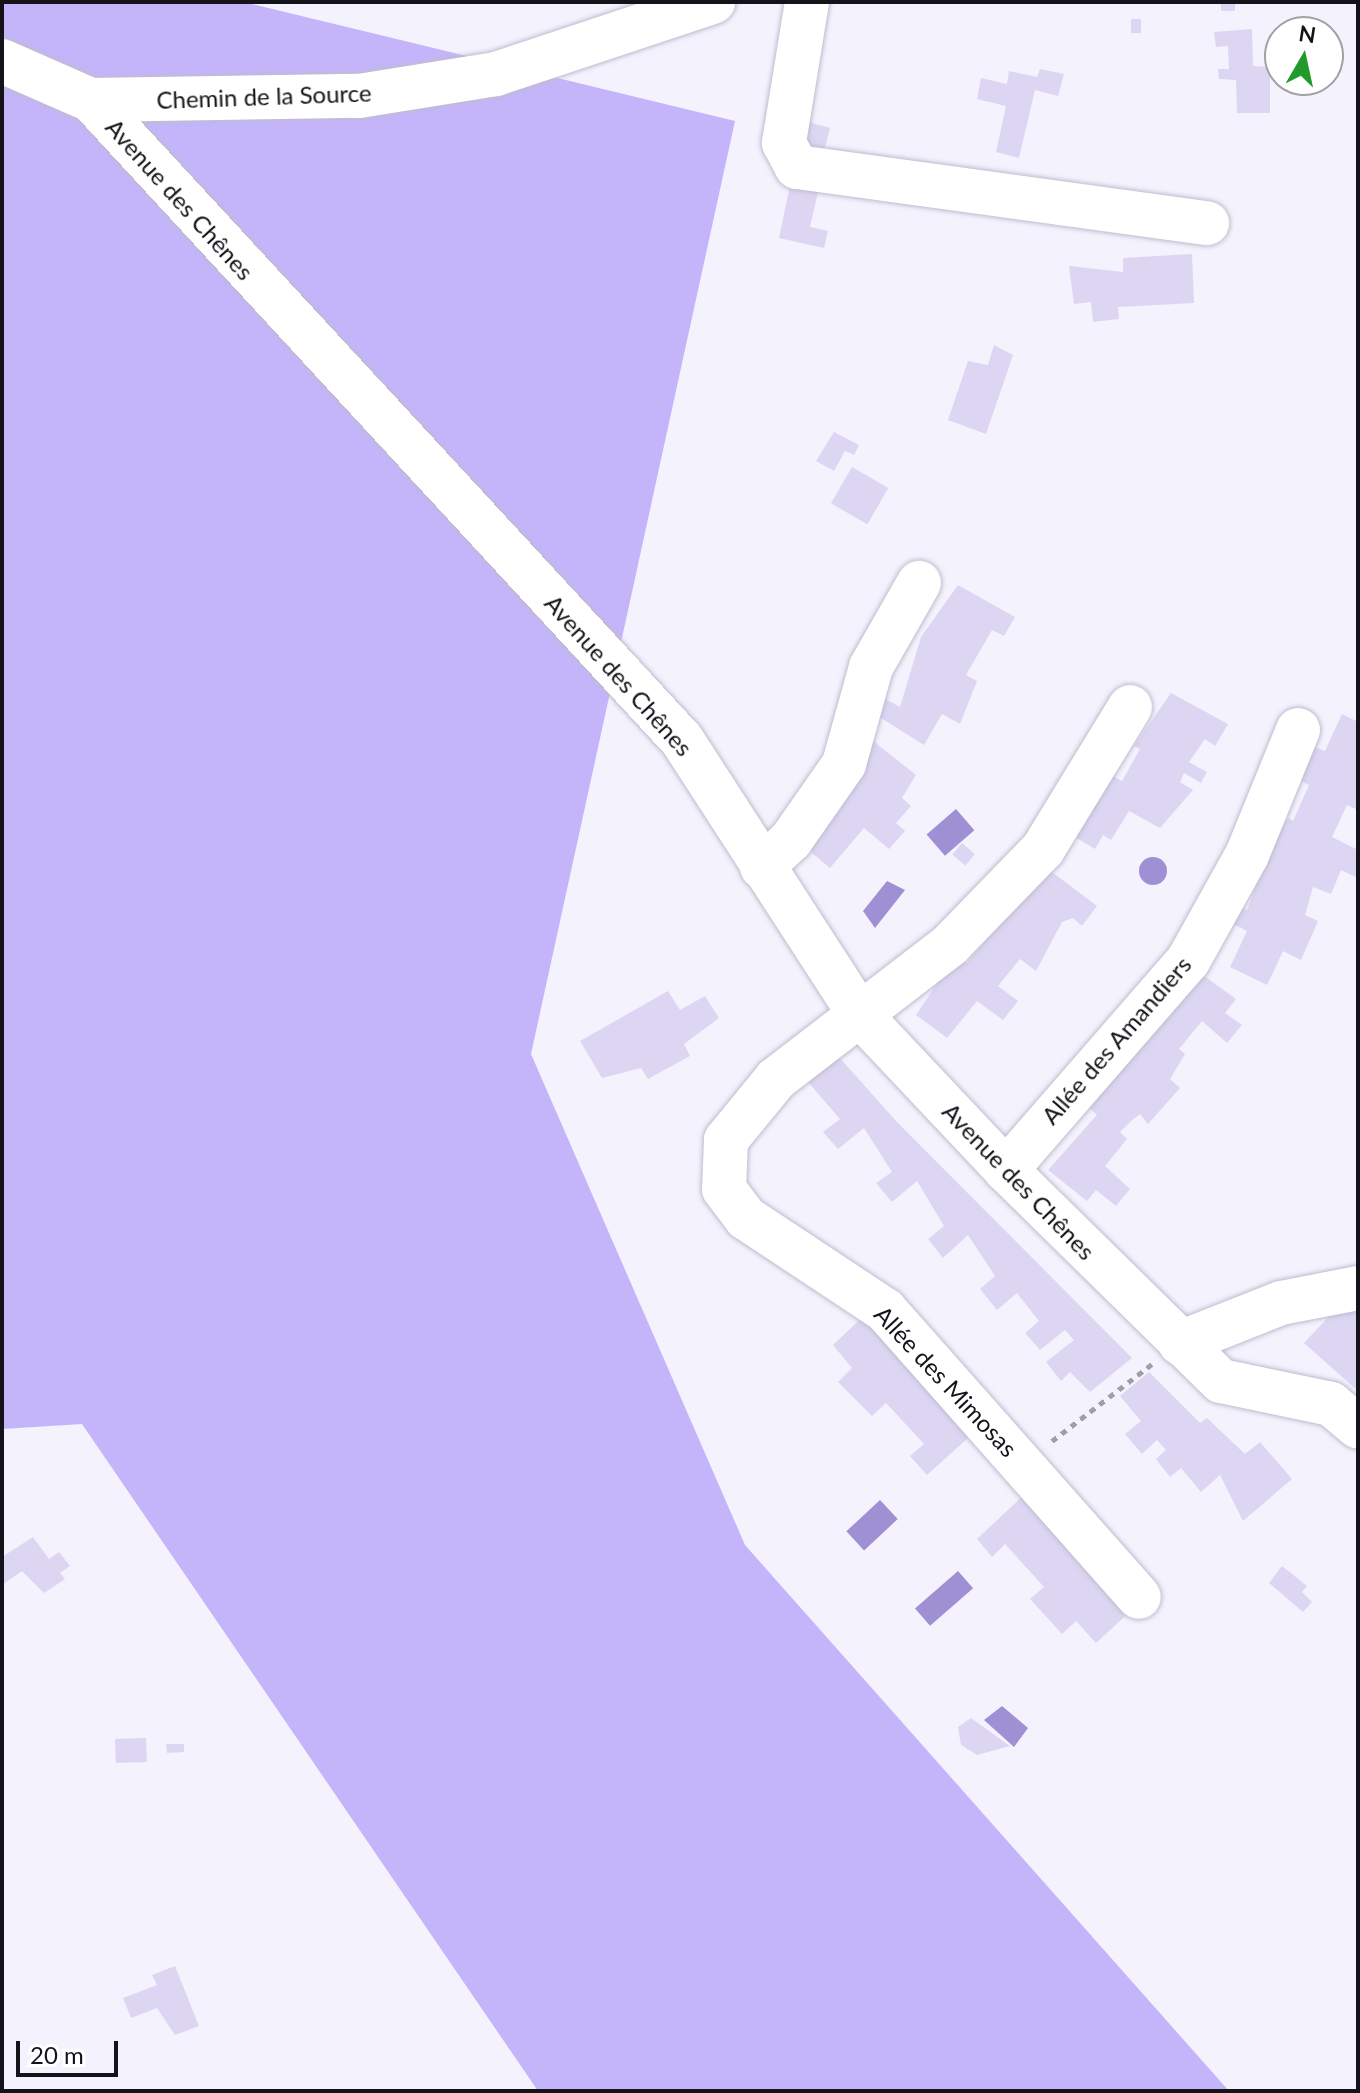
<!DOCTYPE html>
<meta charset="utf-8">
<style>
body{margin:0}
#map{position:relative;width:1360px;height:2093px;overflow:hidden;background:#f3f2fd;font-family:Lato,sans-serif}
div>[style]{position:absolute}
.forest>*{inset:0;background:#c4b5fb}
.water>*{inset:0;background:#9e90d3;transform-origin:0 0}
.round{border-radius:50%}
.building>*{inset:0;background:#dcd6f3;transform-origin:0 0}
.path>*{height:5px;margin-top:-2.5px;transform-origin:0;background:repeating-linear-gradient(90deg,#a09fa8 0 6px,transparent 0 12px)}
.roads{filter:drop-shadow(0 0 2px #bfbcce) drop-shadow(0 0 2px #bfbcce)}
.minor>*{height:44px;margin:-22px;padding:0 22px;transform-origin:22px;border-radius:22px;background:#fff}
span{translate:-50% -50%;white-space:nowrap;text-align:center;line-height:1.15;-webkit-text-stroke:8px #fff;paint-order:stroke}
.street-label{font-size:24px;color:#141319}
.frame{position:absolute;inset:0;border:4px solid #141319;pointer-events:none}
.north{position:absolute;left:1264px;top:16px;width:80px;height:80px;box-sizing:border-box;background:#fff;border:2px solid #a1a1a3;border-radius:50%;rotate:9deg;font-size:22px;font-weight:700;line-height:32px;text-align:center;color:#141319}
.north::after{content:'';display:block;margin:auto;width:28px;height:36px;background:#229a2b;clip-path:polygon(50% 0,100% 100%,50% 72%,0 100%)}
.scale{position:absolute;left:16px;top:2041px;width:102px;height:36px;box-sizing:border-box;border:4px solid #141319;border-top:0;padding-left:10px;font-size:24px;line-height:28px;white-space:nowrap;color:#141319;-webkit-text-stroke:6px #fff;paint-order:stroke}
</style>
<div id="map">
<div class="forest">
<div style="clip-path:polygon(2px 2px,244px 2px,735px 121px,531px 1054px,745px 1545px,1229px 2091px,538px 2091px,82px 1424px,2px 1429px)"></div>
</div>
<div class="water">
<div style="left:956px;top:809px;width:28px;height:39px;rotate:49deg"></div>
<div class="round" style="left:1139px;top:857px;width:28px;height:28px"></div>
<div style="clip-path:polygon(887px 881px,905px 890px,875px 928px,863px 911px)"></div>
<div style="left:880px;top:1500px;width:26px;height:46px;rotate:47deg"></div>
<div style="left:958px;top:1571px;width:23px;height:57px;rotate:49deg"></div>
<div style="clip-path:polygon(1002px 1706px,1028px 1728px,1014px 1747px,984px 1720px)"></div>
</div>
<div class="building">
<div style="left:1221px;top:2px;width:14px;height:9px"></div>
<div style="left:1131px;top:19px;width:10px;height:14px"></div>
<div style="clip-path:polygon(1252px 29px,1253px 66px,1270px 67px,1270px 113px,1237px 113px,1236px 80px,1219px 79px,1218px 69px,1229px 69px,1228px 46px,1216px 47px,1214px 32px)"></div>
<div style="clip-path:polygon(1040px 69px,1064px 74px,1058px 96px,1035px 90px,1019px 158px,996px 152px,1006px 106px,977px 99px,981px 78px,1007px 84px,1009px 71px,1037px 77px)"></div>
<div style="left:804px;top:121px;width:27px;height:23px;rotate:15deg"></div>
<div style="clip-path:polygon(791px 181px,819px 188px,810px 227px,828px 231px,824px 248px,779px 238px)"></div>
<div style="clip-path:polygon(1192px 254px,1194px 303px,1118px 307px,1119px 319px,1093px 322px,1091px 302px,1074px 304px,1069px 266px,1123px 272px,1123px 258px)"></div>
<div style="clip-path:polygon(994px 345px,1013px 355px,986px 434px,948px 420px,968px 361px,988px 365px)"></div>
<div style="clip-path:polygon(834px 432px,859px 445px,854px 455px,845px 451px,834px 471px,816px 461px)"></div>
<div style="left:852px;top:467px;width:42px;height:42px;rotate:30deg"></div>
<div style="clip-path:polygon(958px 585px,1015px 617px,1004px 636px,992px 630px,966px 675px,977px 681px,960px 724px,942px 714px,924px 745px,870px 711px,878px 695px,900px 707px,921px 637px)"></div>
<div style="clip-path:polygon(1171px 693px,1228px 724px,1215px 746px,1205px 739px,1189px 762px,1207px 772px,1201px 783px,1184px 773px,1180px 782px,1193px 790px,1160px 828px,1129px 811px,1111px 840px,1103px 835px,1095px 849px,1070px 834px,1104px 771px,1122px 781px,1140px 749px,1134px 746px)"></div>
<div style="clip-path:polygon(1342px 714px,1358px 722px,1358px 810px,1347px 805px,1332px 837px,1358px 850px,1358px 878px,1341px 870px,1331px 894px,1313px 887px,1305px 915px,1318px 921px,1301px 960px,1283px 951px,1267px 985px,1230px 967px,1247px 931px,1221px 918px,1227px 902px,1247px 910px,1269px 850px,1288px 818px,1293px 821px,1309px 785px,1285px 773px,1299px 741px,1325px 751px)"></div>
<div style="clip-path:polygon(872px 740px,916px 775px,902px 798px,911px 806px,896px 823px,905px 831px,889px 849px,864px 828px,830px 868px,800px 843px)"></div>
<div style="left:962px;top:843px;width:17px;height:15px;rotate:40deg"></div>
<div style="clip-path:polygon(1044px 866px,1097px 906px,1082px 926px,1073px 918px,1062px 922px,1036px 971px,1020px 959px,998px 986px,1018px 1001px,1003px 1020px,977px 1001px,947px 1038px,916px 1015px,956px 955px,967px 963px)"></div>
<div style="clip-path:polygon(1200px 973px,1236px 999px,1225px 1013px,1242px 1025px,1227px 1043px,1202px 1021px,1179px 1049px,1185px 1054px,1170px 1079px,1180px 1088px,1148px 1124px,1140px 1114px,1131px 1121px,1120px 1132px,1127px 1139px,1105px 1166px,1130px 1189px,1116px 1206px,1096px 1190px,1087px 1201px,1048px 1170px,1097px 1115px,1078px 1098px)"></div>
<div style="clip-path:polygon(668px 991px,680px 1010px,705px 996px,719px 1018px,684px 1044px,690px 1056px,648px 1079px,641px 1068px,602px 1078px,580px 1041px)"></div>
<div style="clip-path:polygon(838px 1056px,897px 1122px,1132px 1358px,1090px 1392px,1070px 1372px,1061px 1381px,1046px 1362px,1074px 1340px,1065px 1330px,1040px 1350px,1025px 1333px,1039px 1321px,1017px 1293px,997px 1310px,980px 1289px,995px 1276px,968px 1235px,943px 1258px,928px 1239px,944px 1226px,917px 1181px,892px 1202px,876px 1183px,892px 1172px,864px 1128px,838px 1149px,823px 1132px,840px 1119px,808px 1082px)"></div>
<div style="clip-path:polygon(1349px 1295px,1358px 1302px,1358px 1391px,1304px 1343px)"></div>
<div style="clip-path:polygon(870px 1310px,979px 1428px,927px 1475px,910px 1456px,924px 1444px,886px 1403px,872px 1416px,838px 1382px,852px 1368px,833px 1345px)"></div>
<div style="clip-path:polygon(1149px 1372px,1200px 1423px,1207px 1418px,1245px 1454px,1260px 1442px,1292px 1479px,1243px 1521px,1220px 1475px,1201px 1492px,1181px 1468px,1170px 1477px,1156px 1459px,1166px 1450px,1157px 1440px,1142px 1454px,1125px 1434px,1141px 1421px,1120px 1396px)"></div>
<div style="clip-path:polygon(1027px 1492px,1135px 1607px,1096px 1643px,1076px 1621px,1062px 1634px,1030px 1599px,1044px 1587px,1005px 1544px,992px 1557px,977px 1539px)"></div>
<div style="clip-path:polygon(33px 1537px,49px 1559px,59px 1552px,70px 1566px,60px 1573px,65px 1579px,44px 1593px,22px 1571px,2px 1585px,2px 1557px)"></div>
<div style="clip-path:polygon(1282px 1566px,1307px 1586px,1302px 1592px,1312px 1602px,1303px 1612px,1269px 1583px)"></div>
<div style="clip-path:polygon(971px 1718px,1010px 1746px,977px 1755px,961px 1745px,958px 1727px)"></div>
<div style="left:146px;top:1738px;width:24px;height:31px;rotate:88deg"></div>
<div style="clip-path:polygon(166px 1744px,184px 1744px,184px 1752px,167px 1753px)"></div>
<div style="clip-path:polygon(175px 1966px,199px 2026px,175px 2035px,157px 2008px,131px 2018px,123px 1998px,157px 1985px,152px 1975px)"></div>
</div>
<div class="path">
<div style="left:1052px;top:1441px;width:126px;rotate:-37.6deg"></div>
</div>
<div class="roads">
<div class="minor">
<div style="left:807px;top:2px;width:143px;rotate:99.3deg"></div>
<div style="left:784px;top:143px;width:27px;rotate:62deg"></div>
<div style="left:797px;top:167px;width:414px;rotate:7.8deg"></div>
<div style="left:2px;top:61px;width:97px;rotate:23.7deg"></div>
<div style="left:91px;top:100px;width:268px;rotate:-0.9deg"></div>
<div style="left:359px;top:96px;width:139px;rotate:-9.1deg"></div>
<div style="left:496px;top:74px;width:229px;rotate:-18.4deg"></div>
<div style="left:91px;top:100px;width:871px;rotate:47.28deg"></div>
<div style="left:682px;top:740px;width:328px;rotate:57.1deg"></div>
<div style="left:860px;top:1015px;width:213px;rotate:46.7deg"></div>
<div style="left:1006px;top:1170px;width:301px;rotate:44.5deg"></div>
<div style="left:1221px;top:1381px;width:112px;rotate:11.8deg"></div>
<div style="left:1331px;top:1404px;width:35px;rotate:40deg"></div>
<div style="left:1130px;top:707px;width:167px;rotate:121.5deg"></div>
<div style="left:1043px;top:849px;width:134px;rotate:134.1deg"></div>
<div style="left:950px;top:945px;width:220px;rotate:142.4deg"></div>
<div style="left:776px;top:1079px;width:79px;rotate:129.3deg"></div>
<div style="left:726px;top:1140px;width:49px;rotate:92.3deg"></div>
<div style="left:724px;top:1189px;width:36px;rotate:53deg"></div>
<div style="left:746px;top:1218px;width:167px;rotate:33.5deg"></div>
<div style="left:885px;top:1310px;width:383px;rotate:48.5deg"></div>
<div style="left:762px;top:867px;width:40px;rotate:-43deg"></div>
<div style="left:791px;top:840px;width:93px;rotate:-55.1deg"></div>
<div style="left:844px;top:764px;width:101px;rotate:-74.4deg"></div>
<div style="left:871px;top:667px;width:97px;rotate:-60.3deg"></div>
<div style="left:1006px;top:1170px;width:277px;rotate:-49deg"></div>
<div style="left:1188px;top:961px;width:121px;rotate:-60.9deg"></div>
<div style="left:1247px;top:855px;width:135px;rotate:-67.8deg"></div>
<div style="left:1180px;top:1343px;width:109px;rotate:-21.6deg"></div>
<div style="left:1281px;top:1303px;width:78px;rotate:-11deg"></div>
</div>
</div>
<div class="street-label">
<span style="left:264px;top:96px;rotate:-2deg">Chemin de la Source</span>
<span style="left:180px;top:199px;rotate:48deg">Avenue des Chênes</span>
<span style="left:619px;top:675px;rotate:48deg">Avenue des Chênes</span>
<span style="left:1116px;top:1040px;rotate:-49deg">Allée des Amandiers</span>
<span style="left:1019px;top:1181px;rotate:46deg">Avenue des Chênes</span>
<span style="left:946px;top:1381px;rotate:47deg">Allée des Mimosas</span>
</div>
<div class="frame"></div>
<div class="north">N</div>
<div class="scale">20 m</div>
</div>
